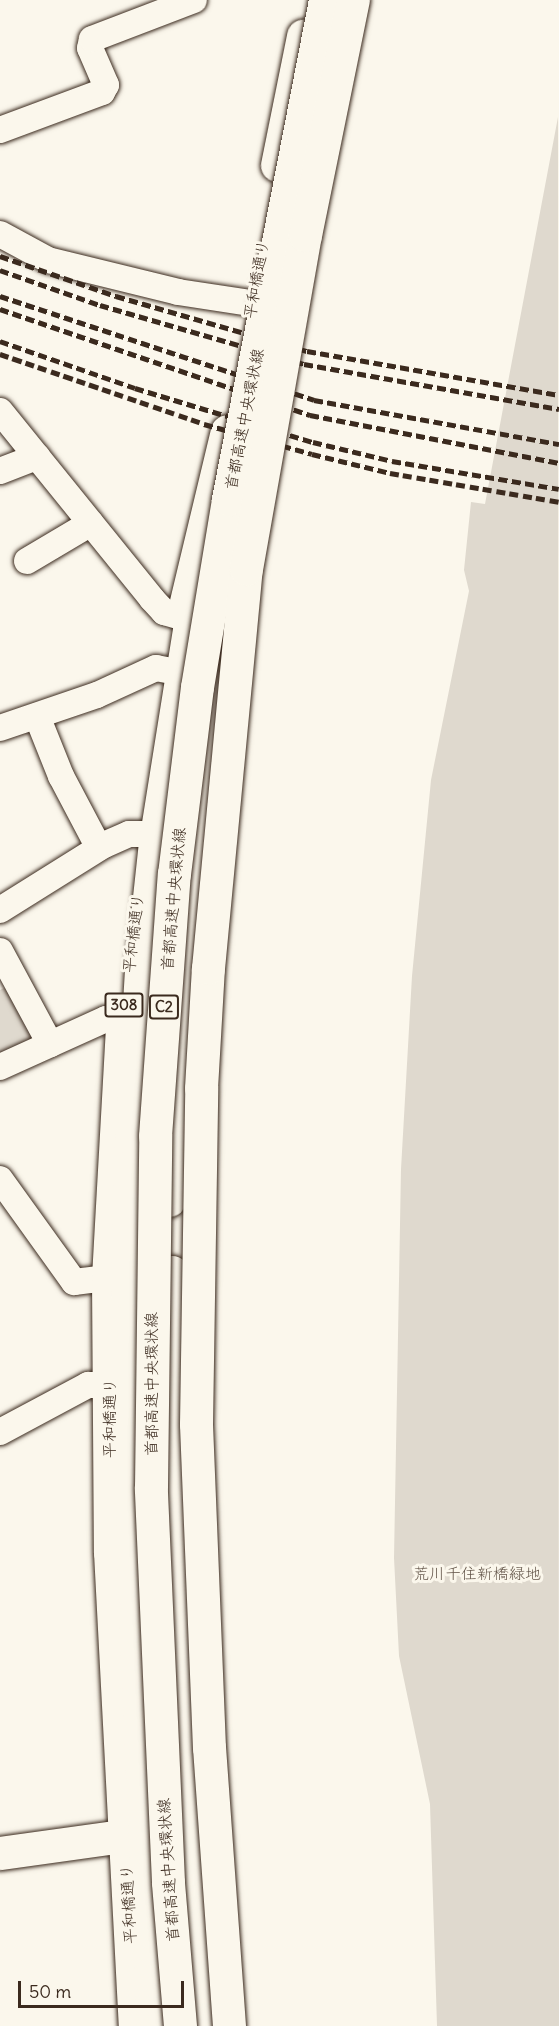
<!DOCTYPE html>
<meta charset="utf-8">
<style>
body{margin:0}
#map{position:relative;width:559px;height:2026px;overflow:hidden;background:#fbf7ec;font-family:Delius,"Klee One",sans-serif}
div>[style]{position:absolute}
.green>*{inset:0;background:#dfd9ce}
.roads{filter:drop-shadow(0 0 2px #3b2a1e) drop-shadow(0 0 2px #3b2a1e)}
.street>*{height:26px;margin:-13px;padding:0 13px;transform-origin:13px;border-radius:13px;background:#fbf7ec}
.secondary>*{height:33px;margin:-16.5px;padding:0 16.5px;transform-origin:16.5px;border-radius:16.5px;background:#fbf7ec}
.primary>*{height:33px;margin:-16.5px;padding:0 16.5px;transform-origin:16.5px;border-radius:16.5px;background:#fbf7ec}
.highway>*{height:33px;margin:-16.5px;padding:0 16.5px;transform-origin:16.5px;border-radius:16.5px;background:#fbf7ec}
.rail>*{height:4.5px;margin-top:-2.25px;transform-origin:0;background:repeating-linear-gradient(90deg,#3b2a1e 0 9px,transparent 0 13.5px)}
.bridges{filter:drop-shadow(0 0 2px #3b2a1e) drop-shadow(0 0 2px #3b2a1e)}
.highway-bridge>*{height:33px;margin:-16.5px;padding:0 16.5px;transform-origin:16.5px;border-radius:16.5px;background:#fbf7ec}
span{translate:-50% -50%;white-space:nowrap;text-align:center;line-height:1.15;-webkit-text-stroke:6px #fbf7ec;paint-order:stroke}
.shield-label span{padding:2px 4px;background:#fbf7ec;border:2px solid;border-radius:4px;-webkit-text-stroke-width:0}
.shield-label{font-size:15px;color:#3b2a1e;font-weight:700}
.street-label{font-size:16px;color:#3b2a1e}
.park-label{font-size:16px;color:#64564a}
.scale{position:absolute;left:18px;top:1981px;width:166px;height:27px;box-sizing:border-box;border:3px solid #3b2a1e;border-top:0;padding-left:8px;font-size:18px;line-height:21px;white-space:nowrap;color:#3b2a1e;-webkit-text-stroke:4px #fbf7ec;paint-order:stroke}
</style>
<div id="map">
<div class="green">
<div style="clip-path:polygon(558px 117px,559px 2026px,437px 2026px,430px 1804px,399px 1656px,394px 1558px,401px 1169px,412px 976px,431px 780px,469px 591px,464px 570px,471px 502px,485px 504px)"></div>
<div style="clip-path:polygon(14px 983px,44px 1041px,0 1062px,0 990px)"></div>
</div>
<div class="roads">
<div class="street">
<div style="left:0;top:130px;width:109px;rotate:-20.4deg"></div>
<div style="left:102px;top:92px;width:8px;rotate:-60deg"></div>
<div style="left:106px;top:85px;width:40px;rotate:-113.4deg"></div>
<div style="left:90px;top:48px;width:9px;rotate:-77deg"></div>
<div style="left:92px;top:39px;width:109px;rotate:-20.9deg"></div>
<div style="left:0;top:234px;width:55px;rotate:28.4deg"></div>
<div style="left:48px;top:260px;width:134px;rotate:13.8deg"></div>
<div style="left:178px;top:292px;width:74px;rotate:8.6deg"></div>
<div style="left:0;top:411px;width:242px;rotate:51deg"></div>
<div style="left:152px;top:599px;width:18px;rotate:47deg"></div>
<div style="left:164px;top:612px;width:19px;rotate:16deg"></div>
<div style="left:0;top:471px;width:40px;rotate:-21deg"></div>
<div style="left:27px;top:561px;width:74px;rotate:-30.7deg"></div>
<div style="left:37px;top:716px;width:65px;rotate:68.2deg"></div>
<div style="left:61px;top:776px;width:81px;rotate:62.2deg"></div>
<div style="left:0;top:728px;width:102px;rotate:-18.8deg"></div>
<div style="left:97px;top:695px;width:65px;rotate:-24.6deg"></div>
<div style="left:156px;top:668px;width:16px;rotate:11deg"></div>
<div style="left:0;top:910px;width:123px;rotate:-32deg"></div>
<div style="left:104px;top:845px;width:27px;rotate:-24deg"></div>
<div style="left:129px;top:834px;width:17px"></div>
<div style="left:0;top:951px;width:106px;rotate:61.7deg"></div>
<div style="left:0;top:1067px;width:116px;rotate:-24.4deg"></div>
<div style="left:106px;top:1019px;width:17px;rotate:-10deg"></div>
<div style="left:0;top:1179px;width:127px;rotate:54.3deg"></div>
<div style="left:74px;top:1282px;width:34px;rotate:-7deg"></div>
<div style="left:0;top:1432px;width:100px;rotate:-28.1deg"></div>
<div style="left:88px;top:1385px;width:21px"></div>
</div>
<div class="secondary">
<div style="left:0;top:1853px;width:124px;rotate:-7.9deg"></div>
</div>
<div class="primary">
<div style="left:277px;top:165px;width:132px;rotate:-78.6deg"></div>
<div style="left:183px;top:614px;width:188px;rotate:-76.5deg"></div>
<div style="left:122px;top:1027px;width:251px;rotate:93.2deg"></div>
<div style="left:108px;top:1278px;width:274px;rotate:89.6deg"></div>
<div style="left:110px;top:1552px;width:475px;rotate:87deg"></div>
<div style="left:169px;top:1200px;width:473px;rotate:-85deg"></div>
<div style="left:210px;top:729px;width:133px;rotate:-81.8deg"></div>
</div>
<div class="highway">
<div style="left:172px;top:1272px;width:298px;rotate:89.6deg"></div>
<div style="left:174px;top:1570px;width:223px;rotate:87.7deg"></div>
<div style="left:183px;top:1793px;width:234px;rotate:85.3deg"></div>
<div style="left:153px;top:2026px;width:431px;rotate:-92.5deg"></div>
<div style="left:134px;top:1595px;width:303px;rotate:-91.3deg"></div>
<div style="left:127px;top:1292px;width:154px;rotate:-88.5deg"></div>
<div style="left:131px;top:1138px;width:167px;rotate:-86.6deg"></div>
<div style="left:141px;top:971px;width:130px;rotate:-83.8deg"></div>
<div style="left:155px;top:842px;width:216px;rotate:-80.9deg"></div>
<div style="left:189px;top:629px;width:49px;rotate:-73.4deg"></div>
</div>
</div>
<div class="rail">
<div style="left:0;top:256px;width:123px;rotate:19deg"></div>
<div style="left:116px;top:296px;width:199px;rotate:16.1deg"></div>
<div style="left:307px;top:351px;width:256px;rotate:9.9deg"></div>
<div style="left:0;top:270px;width:106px;rotate:19.3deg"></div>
<div style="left:100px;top:305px;width:212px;rotate:16.1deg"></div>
<div style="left:304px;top:364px;width:259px;rotate:10deg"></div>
<div style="left:0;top:296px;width:331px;rotate:18.3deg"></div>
<div style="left:314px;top:400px;width:249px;rotate:10.2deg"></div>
<div style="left:0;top:309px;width:328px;rotate:18.9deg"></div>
<div style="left:310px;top:415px;width:254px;rotate:10.9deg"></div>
<div style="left:0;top:341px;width:143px;rotate:19.2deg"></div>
<div style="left:135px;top:388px;width:186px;rotate:16.9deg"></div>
<div style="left:313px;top:442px;width:81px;rotate:13.5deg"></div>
<div style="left:392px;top:461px;width:169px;rotate:9.5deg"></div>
<div style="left:0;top:354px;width:216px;rotate:18.9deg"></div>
<div style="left:204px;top:424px;width:112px;rotate:15.5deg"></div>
<div style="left:312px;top:454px;width:80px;rotate:13.7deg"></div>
<div style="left:390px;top:473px;width:171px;rotate:9.7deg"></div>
</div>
<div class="bridges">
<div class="highway-bridge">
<div style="left:180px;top:2026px;width:144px;rotate:-94.8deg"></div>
<div style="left:168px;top:1882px;width:395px;rotate:-92.5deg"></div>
<div style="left:151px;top:1487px;width:351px;rotate:-89.3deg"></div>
<div style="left:155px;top:1136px;width:263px;rotate:-85.9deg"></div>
<div style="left:174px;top:874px;width:188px;rotate:-83deg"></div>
<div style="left:197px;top:687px;width:191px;rotate:-80.6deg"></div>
<div style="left:228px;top:499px;width:508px;rotate:-79deg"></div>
<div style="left:229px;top:2026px;width:279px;rotate:-94.1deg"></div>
<div style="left:209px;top:1748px;width:324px;rotate:-92.3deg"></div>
<div style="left:196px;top:1424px;width:336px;rotate:-89.1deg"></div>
<div style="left:201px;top:1088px;width:120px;rotate:-86.7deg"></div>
<div style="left:208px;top:968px;width:401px;rotate:-84.6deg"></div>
<div style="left:246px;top:569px;width:339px;rotate:-80deg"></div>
<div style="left:305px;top:235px;width:240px;rotate:-78.5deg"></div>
</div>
</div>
<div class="shield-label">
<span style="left:124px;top:1005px">308</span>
<span style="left:164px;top:1007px">C2</span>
</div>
<div class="street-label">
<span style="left:256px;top:279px;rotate:-80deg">平和橋通り</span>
<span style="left:244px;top:419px;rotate:-79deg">首都高速中央環状線</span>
<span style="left:173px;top:899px;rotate:-85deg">首都高速中央環状線</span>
<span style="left:133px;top:933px;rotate:-83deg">平和橋通り</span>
<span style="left:151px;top:1384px;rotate:-90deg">首都高速中央環状線</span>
<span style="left:109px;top:1418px;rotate:-90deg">平和橋通り</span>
<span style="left:168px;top:1870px;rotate:-94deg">首都高速中央環状線</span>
<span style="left:128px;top:1904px;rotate:-93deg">平和橋通り</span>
</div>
<div class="park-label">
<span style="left:477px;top:1573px">荒川千住新橋緑地</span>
</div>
<div class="scale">50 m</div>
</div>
